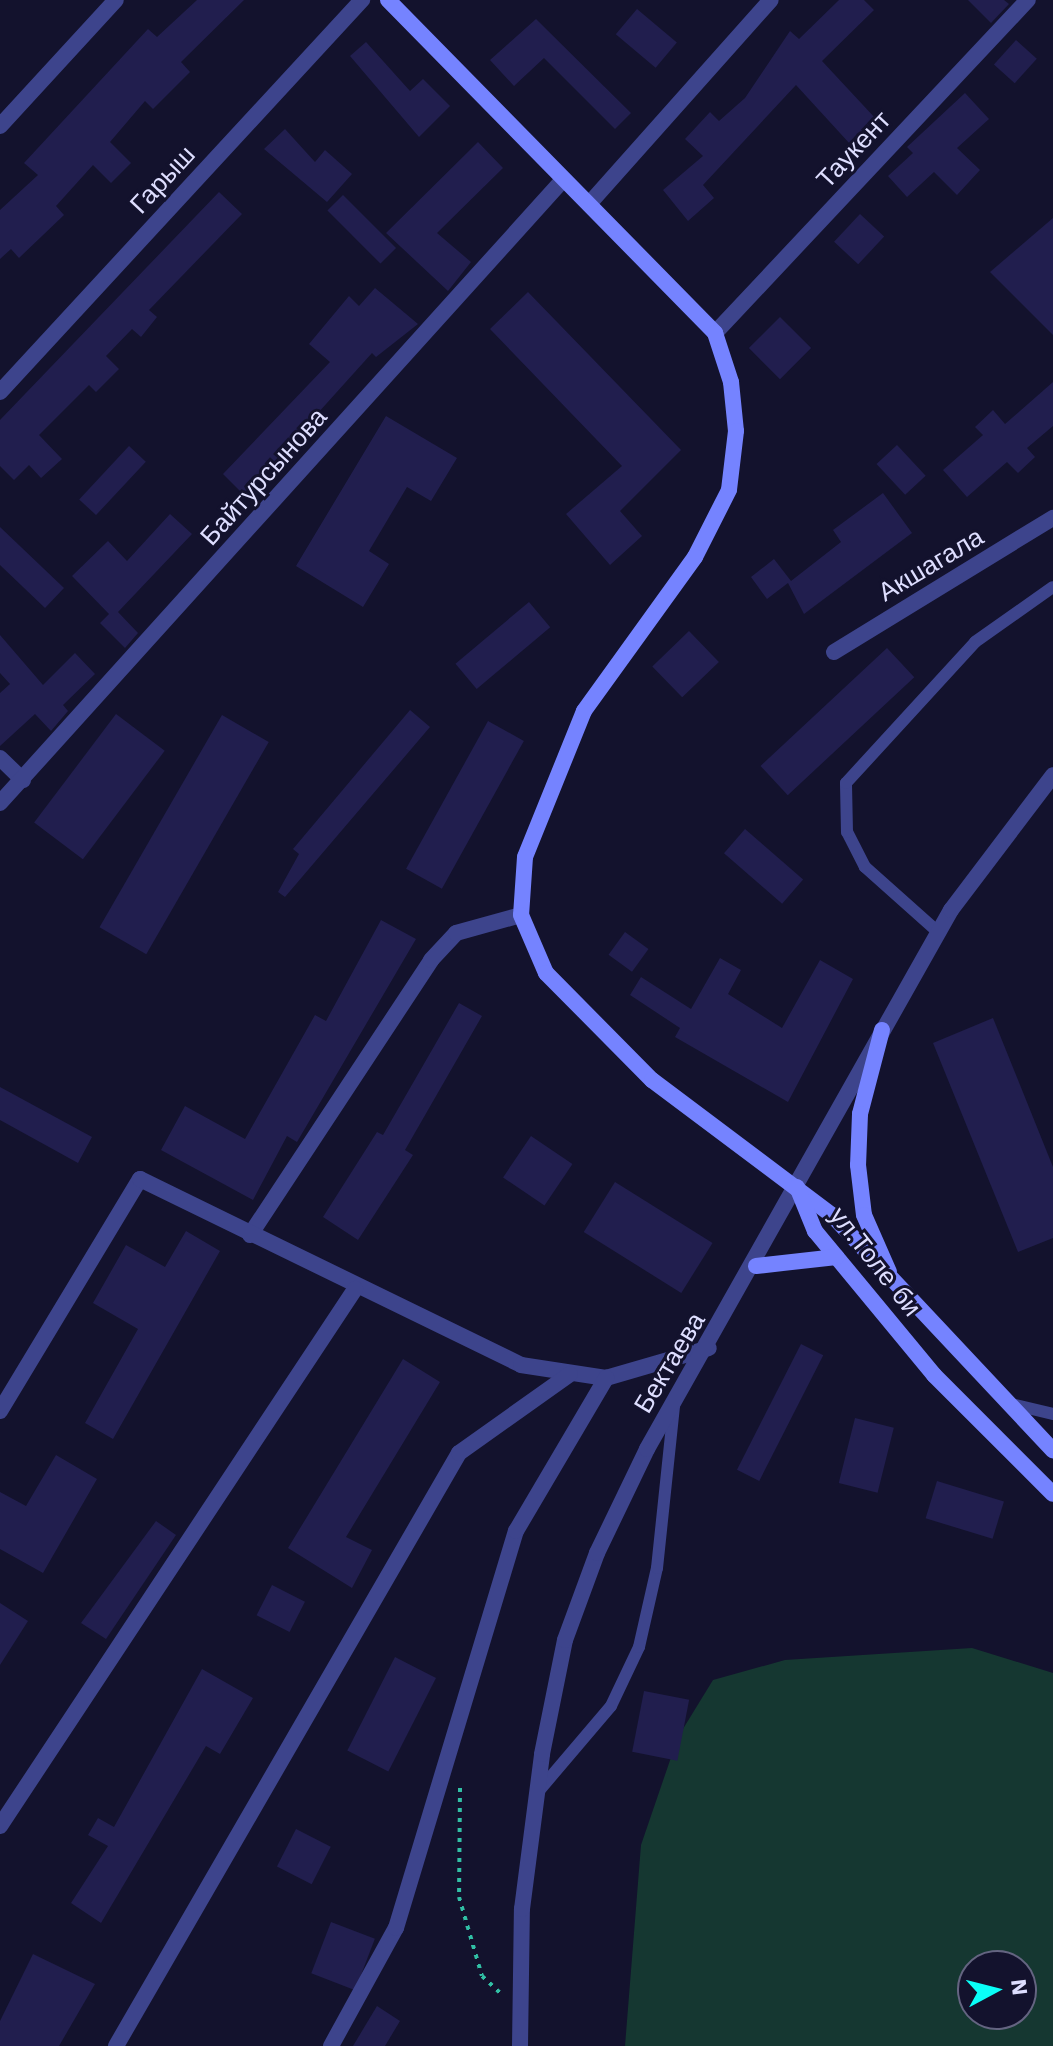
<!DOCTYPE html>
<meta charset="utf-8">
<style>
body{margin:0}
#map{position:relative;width:1053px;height:2046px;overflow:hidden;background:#13122d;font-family:"Work Sans",sans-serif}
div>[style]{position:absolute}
.green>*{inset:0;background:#153731}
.building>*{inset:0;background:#211e4e;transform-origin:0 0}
.path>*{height:4px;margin-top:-2px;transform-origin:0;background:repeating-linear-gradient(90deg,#31c0a5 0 4px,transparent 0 10px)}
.service>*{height:12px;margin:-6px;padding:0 6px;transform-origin:6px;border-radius:6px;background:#3d448c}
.minor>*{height:16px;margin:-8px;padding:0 8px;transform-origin:8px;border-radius:8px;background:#3d448c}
.tertiary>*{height:16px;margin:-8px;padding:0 8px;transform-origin:8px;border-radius:8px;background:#3d448c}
.secondary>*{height:16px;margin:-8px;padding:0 8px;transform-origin:8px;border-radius:8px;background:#7583ff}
span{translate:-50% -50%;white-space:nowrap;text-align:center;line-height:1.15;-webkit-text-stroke:6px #13122d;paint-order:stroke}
.street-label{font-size:26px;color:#dedeff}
.north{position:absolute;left:957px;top:1950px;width:80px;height:80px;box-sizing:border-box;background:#13122d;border:2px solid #646481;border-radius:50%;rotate:83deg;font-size:22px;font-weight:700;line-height:32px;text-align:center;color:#dedeff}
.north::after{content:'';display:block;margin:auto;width:28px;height:36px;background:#0afff8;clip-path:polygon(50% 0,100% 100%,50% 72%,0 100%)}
</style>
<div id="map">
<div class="green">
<div style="clip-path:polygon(evenodd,972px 1648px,1053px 1673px,1053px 2046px,625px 2046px,641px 1845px,678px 1737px,713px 1680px,785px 1660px,972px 1648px,973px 1966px,1021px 1966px,1021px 2014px,973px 2014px,973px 1966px)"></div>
</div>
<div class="building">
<div style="clip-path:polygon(197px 0,244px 0,181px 62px,190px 72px,153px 109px,145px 101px,110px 142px,131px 163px,111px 183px,93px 165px,56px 206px,64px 215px,19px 258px,11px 249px,0 259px,0 210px,38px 175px,24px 163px,148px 29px,157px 37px)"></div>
<div style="clip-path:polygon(839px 0,864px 0,874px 10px,822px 61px,876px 119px,850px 144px,796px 85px,703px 185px,714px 198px,688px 221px,663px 190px,703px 156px,685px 139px,710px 112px,719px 121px,745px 98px,790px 31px,799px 39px)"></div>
<div style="clip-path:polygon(968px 0,1004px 0,1009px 4px,991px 23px)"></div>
<div style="left:637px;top:9px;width:52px;height:33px;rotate:40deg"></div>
<div style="clip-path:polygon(536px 19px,631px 113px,615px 129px,544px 58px,514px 86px,490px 60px)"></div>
<div style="left:1016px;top:40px;width:28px;height:33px;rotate:42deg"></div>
<div style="clip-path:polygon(366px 42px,410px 91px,423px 79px,450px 106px,419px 137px,350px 56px)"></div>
<div style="clip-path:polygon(965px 93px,989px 119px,957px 148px,980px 170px,957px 195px,934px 172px,907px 197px,888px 176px,913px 153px,907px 147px)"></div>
<div style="clip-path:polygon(285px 129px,315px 162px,325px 150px,352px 174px,327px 202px,264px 149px)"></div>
<div style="clip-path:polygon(478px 142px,503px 168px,437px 233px,471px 262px,448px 291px,386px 233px)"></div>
<div style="clip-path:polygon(219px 192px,242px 214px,149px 310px,157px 317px,141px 337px,132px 329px,106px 356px,119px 369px,96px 392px,89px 385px,39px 435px,62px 459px,41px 478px,29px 465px,14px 480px,0 466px,0 420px)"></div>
<div style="left:343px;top:195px;width:75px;height:22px;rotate:45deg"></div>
<div style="left:860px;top:214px;width:33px;height:38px;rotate:43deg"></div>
<div style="clip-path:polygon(1053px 218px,1053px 335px,990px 272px)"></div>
<div style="clip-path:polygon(375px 288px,418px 324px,376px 357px,372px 353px,244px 495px,223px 474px,330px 362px,309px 344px,349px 296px,359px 306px)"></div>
<div style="clip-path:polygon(528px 292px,681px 450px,620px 511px,642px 536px,610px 565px,566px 514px,622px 466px,490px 329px)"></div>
<div style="left:780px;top:317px;width:44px;height:44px;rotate:45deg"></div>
<div style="clip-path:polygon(1053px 382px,1053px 426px,1027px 448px,1035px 457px,1018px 473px,1007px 462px,967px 497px,943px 470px,983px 435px,975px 427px,993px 410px,1005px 424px)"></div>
<div style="clip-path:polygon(386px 416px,457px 458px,431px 501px,407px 487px,369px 551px,389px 564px,363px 607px,296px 566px)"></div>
<div style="left:897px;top:445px;width:42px;height:28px;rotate:47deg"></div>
<div style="left:129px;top:446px;width:23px;height:73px;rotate:43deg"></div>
<div style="clip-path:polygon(883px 493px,912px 533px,804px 614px,788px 583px,767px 599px,751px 577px,774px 559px,791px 581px,841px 542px,833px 530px)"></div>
<div style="clip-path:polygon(170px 514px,192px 534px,118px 612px,138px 633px,125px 648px,100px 623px,109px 614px,72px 576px,108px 541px,127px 561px)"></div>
<div style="clip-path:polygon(0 527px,64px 588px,45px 608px,0 565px)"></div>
<div style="left:529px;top:602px;width:33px;height:96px;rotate:50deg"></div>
<div style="left:689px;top:631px;width:43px;height:51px;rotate:46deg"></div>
<div style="clip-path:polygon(0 635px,43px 685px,75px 653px,95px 674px,63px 705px,68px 711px,51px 731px,35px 714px,0 746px,0 693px,10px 684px,0 673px)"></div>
<div style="left:887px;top:648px;width:40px;height:173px;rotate:47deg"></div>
<div style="clip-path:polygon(410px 710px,430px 727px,285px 897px,278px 892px,299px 854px,293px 849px)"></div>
<div style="left:116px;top:714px;width:61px;height:136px;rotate:37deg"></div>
<div style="left:222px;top:715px;width:54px;height:245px;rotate:30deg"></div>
<div style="left:488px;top:721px;width:41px;height:169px;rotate:29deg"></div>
<div style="left:745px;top:829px;width:77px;height:32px;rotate:41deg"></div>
<div style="clip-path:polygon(381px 920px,416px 939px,297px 1142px,287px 1136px,253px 1200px,161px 1150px,185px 1106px,245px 1139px,315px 1015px,326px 1021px)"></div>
<div style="left:625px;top:932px;width:29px;height:28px;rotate:36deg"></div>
<div style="clip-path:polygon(720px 958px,741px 970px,728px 994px,782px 1028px,820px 960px,853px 979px,788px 1102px,675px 1037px,680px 1028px,630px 995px,641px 977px,691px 1009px)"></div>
<div style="clip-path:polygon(459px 1003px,482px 1016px,405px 1150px,413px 1155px,358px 1240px,323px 1217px,377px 1132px,383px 1135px)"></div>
<div style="clip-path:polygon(993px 1018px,1053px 1167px,1053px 1238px,1018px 1252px,933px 1043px)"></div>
<div style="clip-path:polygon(0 1087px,92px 1137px,78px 1163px,0 1120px)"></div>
<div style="left:531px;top:1136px;width:50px;height:50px;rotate:34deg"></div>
<div style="left:615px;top:1182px;width:115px;height:59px;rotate:32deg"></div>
<div style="clip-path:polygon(186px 1231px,220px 1251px,113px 1439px,85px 1423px,138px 1329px,93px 1303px,126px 1245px,165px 1267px)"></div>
<div style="left:801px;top:1344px;width:25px;height:141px;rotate:27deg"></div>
<div style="clip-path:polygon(403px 1359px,440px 1382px,346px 1537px,372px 1550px,352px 1588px,288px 1548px)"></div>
<div style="left:855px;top:1418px;width:40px;height:67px;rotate:14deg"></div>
<div style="clip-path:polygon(56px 1455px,97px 1479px,43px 1573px,0 1549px,0 1492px,26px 1506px)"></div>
<div style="left:937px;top:1481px;width:70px;height:39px;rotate:17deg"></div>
<div style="clip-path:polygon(156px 1521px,176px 1535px,106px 1639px,81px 1623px)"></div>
<div style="left:272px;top:1585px;width:37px;height:34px;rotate:27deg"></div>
<div style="clip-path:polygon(0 1603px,28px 1621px,0 1665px)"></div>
<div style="left:395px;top:1657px;width:46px;height:105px;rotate:27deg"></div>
<div style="clip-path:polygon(202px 1669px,253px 1698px,220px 1754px,206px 1746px,101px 1923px,71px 1903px,108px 1846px,88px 1835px,98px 1818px,114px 1827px)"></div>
<div style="left:644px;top:1691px;width:46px;height:62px;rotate:11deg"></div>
<div style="left:296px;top:1829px;width:39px;height:42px;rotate:27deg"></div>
<div style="left:331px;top:1922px;width:47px;height:55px;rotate:21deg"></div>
<div style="clip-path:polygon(33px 1954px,95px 1984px,59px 2046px,0 2046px,0 2021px)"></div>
<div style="clip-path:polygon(377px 2006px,400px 2021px,385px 2046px,353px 2046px)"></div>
</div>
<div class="path">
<div style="left:460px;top:1788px;width:109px;rotate:90.5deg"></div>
<div style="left:459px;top:1897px;width:82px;rotate:73.8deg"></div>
<div style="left:482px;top:1976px;width:26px;rotate:43deg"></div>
</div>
<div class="service">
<div style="left:938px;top:932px;width:98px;rotate:-138.3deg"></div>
<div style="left:865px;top:867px;width:39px;rotate:-117deg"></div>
<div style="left:847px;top:832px;width:49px;rotate:-91.2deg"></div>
<div style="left:846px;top:783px;width:191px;rotate:-47.5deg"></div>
<div style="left:975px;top:642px;width:95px;rotate:-35.2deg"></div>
<div style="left:1007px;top:1403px;width:47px;rotate:13.4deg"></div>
<div style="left:537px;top:1793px;width:114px;rotate:-49.6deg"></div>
<div style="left:611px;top:1706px;width:65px;rotate:-64.6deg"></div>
<div style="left:639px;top:1647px;width:81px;rotate:-77.2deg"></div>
<div style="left:657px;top:1568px;width:164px;rotate:-84deg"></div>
</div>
<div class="minor">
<div style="left:0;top:126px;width:171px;rotate:-47.4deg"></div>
<div style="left:589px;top:204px;width:273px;rotate:-48.3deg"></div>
<div style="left:715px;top:333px;width:457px;rotate:-46.8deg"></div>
<div style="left:0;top:392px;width:534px;rotate:-47.28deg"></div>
<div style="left:834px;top:652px;width:257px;rotate:-31.5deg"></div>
<div style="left:0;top:758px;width:32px;rotate:44deg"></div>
<div style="left:0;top:803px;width:838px;rotate:-47.9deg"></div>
<div style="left:250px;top:1235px;width:329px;rotate:-56.6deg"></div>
<div style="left:431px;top:960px;width:37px;rotate:-47deg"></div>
<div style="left:456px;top:933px;width:67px;rotate:-15.5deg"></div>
<div style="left:0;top:1411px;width:271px;rotate:-58.9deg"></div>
<div style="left:140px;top:1179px;width:424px;rotate:26deg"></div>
<div style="left:521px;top:1365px;width:86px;rotate:8.7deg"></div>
<div style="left:606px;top:1378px;width:107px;rotate:-16.2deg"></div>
<div style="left:0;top:1826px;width:644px;rotate:-56.53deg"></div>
<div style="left:116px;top:2046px;width:685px;rotate:-59.95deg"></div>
<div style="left:459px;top:1453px;width:136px;rotate:-35.4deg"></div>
<div style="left:331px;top:2046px;width:135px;rotate:-61.2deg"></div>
<div style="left:396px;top:1928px;width:415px;rotate:-73.2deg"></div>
<div style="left:516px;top:1531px;width:178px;rotate:-59.5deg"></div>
</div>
<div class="tertiary">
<div style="left:520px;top:2046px;width:137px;rotate:-89.2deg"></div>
<div style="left:522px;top:1909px;width:156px;rotate:-82.6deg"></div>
<div style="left:542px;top:1754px;width:116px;rotate:-78.6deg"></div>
<div style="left:565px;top:1640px;width:93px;rotate:-69.8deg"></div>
<div style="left:597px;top:1553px;width:115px;rotate:-64.3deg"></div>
<div style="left:647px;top:1449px;width:619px;rotate:-60.58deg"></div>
<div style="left:951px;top:910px;width:169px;rotate:-52.9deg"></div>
</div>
<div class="secondary">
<div style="left:388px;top:0;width:467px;rotate:45.5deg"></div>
<div style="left:715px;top:333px;width:52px;rotate:71.9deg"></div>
<div style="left:731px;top:382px;width:49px;rotate:84.2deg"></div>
<div style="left:736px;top:431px;width:59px;rotate:96.8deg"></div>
<div style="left:729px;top:490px;width:75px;rotate:116.9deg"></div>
<div style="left:695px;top:557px;width:190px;rotate:125.8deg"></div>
<div style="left:584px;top:711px;width:157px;rotate:112deg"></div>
<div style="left:525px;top:857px;width:58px;rotate:93.9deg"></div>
<div style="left:521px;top:915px;width:63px;rotate:66.7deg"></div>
<div style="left:546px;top:973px;width:151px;rotate:45.3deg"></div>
<div style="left:652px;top:1080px;width:225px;rotate:36.9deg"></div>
<div style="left:832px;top:1215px;width:323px;rotate:46.8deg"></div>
<div style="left:882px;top:1030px;width:87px;rotate:104.7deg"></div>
<div style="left:860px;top:1114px;width:51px;rotate:92.2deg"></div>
<div style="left:858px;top:1165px;width:50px;rotate:83.2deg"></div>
<div style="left:864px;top:1215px;width:62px;rotate:66.3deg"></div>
<div style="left:797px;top:1187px;width:48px;rotate:67.8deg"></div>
<div style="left:815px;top:1231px;width:187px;rotate:50.4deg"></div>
<div style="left:934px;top:1375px;width:168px;rotate:45deg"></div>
<div style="left:756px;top:1266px;width:81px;rotate:-6.4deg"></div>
</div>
<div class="street-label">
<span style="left:854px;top:150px;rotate:-47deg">Таукент</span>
<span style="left:163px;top:180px;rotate:-47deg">Гарыш</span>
<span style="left:264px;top:477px;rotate:-48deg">Байтурсынова</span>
<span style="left:931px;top:565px;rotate:-31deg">Акшагала</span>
<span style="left:875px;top:1262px;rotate:52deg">ул.Толе би</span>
<span style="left:670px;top:1363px;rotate:-59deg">Бектаева</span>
</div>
<div class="north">N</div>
</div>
